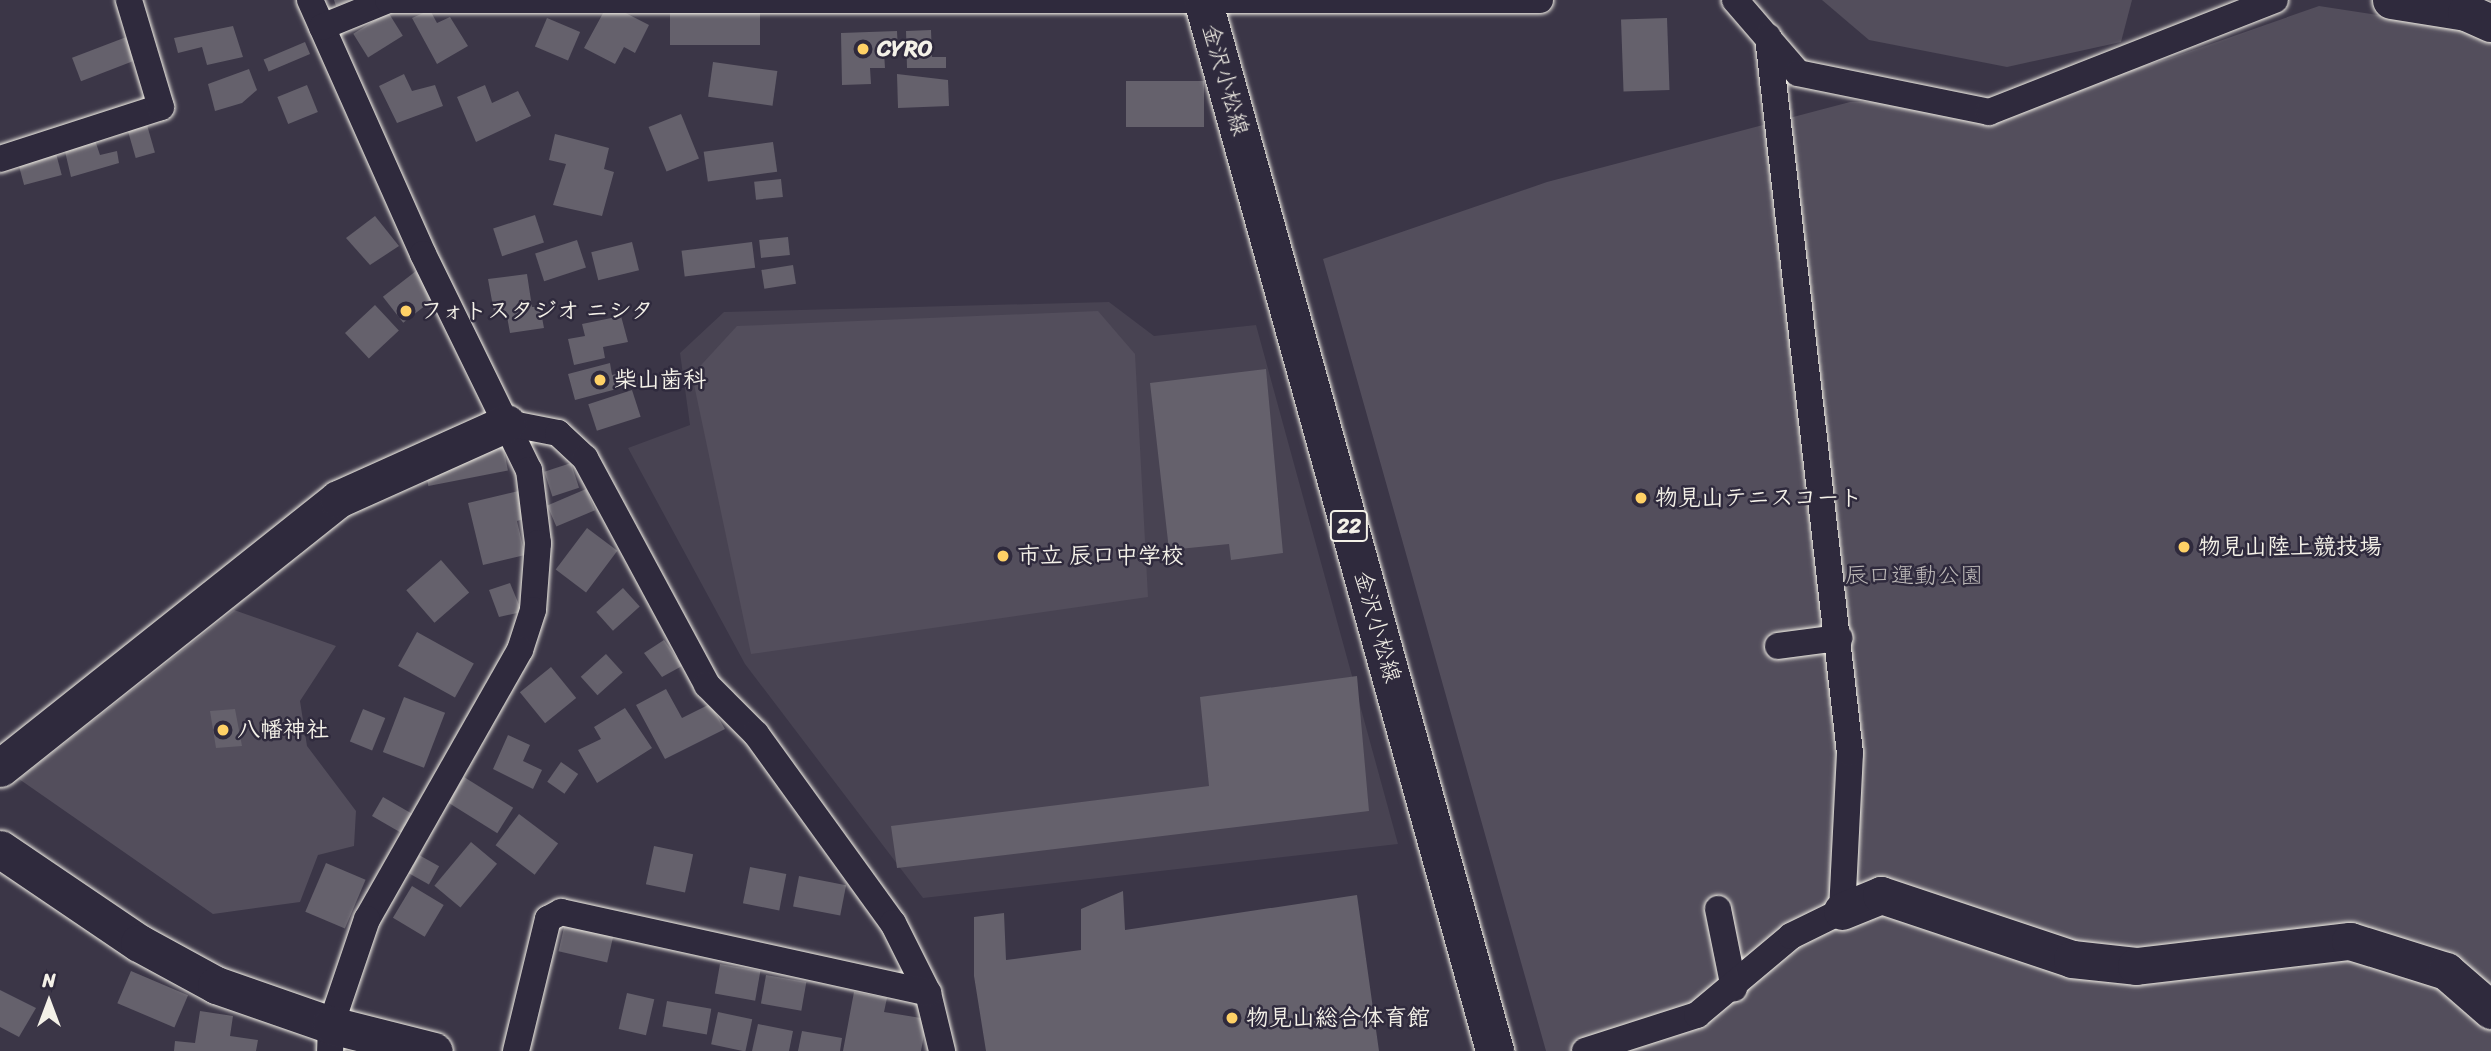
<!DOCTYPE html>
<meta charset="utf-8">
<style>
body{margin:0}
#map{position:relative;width:2491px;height:1051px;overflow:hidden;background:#3b3647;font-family:Sriracha,"Klee One",sans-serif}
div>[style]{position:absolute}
.built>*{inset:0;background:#484352}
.green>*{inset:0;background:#534e5c}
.building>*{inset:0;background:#65616c;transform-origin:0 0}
.roads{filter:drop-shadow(0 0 2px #f4f1e8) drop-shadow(0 0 2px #f4f1e8)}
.street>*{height:26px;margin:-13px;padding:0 13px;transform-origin:13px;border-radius:13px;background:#2f2a3d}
.secondary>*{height:37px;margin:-18.5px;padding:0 18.5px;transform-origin:18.5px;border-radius:18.5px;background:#2f2a3d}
.primary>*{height:38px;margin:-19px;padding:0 19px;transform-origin:19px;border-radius:19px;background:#2f2a3d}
.dots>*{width:19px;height:19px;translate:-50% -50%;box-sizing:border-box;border:4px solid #2f2a3d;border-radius:50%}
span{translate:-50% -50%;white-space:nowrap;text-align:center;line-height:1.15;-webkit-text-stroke:5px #2f2a3d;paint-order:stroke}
.shield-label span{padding:2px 5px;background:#2f2a3d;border:2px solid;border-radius:5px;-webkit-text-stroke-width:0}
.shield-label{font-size:21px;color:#f4f1e8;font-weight:700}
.poi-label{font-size:23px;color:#f4f1e8;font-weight:700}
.left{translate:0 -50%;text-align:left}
.street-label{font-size:23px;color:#f4f1e8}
.park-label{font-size:23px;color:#bcb8b7}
.north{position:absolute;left:14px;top:967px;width:70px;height:70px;-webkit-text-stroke:5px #2f2a3d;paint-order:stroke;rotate:0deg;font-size:19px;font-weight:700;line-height:28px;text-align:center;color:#f4f1e8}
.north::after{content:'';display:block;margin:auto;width:24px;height:32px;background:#f4f1e8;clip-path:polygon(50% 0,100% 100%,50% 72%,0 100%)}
</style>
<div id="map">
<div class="built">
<div style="clip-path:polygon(1109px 302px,1154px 336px,1256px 325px,1398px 844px,923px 898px,745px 664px,628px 448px,690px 425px,680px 353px,724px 312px)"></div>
</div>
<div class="green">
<div style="clip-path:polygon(1822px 0,2132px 0,2121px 42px,2007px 67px,1869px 40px)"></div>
<div style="clip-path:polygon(2319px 6px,2469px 29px,2491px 38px,2491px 1051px,1546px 1051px,1323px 259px,1547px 182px,1850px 102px,2008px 103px,2168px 59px)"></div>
<div style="clip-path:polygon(1098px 311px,1135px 354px,1148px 597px,751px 654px,692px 375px,737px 326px)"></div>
<div style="clip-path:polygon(234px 610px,336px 646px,300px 701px,307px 746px,356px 811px,354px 846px,318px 855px,300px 902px,213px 914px,19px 779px)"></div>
</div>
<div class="building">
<div style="clip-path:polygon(334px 0,351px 0,336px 6px)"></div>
<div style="clip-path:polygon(608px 4px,649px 25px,635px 53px,624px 47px,615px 64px,584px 48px)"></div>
<div style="left:760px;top:8px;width:37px;height:90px;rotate:90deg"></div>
<div style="clip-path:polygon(430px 10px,437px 23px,450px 17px,468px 46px,437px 64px,412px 18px)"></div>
<div style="left:388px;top:12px;width:28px;height:41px;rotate:58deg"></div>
<div style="left:547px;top:18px;width:36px;height:31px;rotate:23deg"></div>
<div style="left:1667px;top:18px;width:72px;height:46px;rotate:88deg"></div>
<div style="clip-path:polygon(233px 26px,243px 57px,207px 65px,202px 47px,178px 53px,174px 38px)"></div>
<div style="clip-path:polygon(931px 30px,932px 57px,946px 57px,946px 68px,907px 68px,906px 31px)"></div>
<div style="clip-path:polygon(897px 31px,898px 52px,884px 52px,885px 68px,870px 68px,871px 84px,842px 85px,841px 33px)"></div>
<div style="left:129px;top:36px;width:25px;height:61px;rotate:69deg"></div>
<div style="left:305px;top:42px;width:13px;height:45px;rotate:67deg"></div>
<div style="left:713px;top:62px;width:65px;height:35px;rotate:8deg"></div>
<div style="clip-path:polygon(249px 69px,257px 90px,242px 103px,215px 111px,208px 84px)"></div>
<div style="clip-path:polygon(404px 74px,412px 91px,435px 85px,443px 106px,397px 123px,379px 86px)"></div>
<div style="clip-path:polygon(897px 74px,948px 80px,949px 106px,898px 108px)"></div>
<div style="left:1126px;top:81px;width:78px;height:46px"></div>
<div style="left:307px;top:85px;width:29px;height:32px;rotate:68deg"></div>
<div style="clip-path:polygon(485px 85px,492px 103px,518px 91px,531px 116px,476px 142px,457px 97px)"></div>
<div style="left:681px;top:114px;width:48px;height:35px;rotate:68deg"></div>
<div style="left:145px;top:118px;width:36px;height:20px;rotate:74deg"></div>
<div style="clip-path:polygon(93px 134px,100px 155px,117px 151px,119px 163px,71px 177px,63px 143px)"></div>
<div style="clip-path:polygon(555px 134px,609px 148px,604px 169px,614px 172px,602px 216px,553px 205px,566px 164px,549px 160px)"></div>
<div style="left:773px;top:142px;width:30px;height:70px;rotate:82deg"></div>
<div style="left:54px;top:146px;width:30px;height:39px;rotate:75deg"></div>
<div style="left:781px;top:179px;width:18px;height:27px;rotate:84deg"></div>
<div style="left:535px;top:215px;width:29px;height:44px;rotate:72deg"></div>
<div style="clip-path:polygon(375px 216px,399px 246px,370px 265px,346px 238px)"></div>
<div style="left:788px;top:237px;width:18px;height:29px;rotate:84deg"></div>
<div style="left:577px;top:240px;width:29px;height:44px;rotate:72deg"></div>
<div style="left:632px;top:242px;width:29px;height:42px;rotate:76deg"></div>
<div style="left:752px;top:242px;width:26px;height:71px;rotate:83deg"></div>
<div style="left:793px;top:265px;width:19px;height:32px;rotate:81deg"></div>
<div style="left:416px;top:271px;width:33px;height:42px;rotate:52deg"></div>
<div style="clip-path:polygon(527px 274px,532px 307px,540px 307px,544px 328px,510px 333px,506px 311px,494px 312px,488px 279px)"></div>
<div style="left:375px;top:305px;width:35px;height:41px;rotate:47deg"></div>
<div style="clip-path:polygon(621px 316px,628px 342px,603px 347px,605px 358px,574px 365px,568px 339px,585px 336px,582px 324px)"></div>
<div style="clip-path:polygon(610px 363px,612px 375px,628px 371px,632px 385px,575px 400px,568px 374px)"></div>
<div style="clip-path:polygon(1266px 369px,1283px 553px,1231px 560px,1229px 544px,1169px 550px,1150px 383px)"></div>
<div style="left:632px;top:390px;width:28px;height:46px;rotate:72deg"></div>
<div style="left:502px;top:440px;width:31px;height:81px;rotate:79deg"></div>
<div style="left:571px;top:463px;width:26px;height:28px;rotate:72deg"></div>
<div style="left:586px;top:489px;width:23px;height:42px;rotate:67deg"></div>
<div style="clip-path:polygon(523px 490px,529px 517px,517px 521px,525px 555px,483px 565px,468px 503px)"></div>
<div style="left:587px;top:528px;width:38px;height:52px;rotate:37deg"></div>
<div style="left:441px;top:560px;width:43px;height:46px;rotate:49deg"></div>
<div style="clip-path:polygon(510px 583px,522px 612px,499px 617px,489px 590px)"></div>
<div style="left:623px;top:588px;width:25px;height:36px;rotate:48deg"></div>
<div style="left:417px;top:632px;width:65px;height:39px;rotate:29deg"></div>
<div style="clip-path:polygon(664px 640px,682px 666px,662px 677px,644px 653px)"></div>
<div style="left:606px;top:654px;width:25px;height:34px;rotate:48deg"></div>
<div style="left:551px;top:667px;width:40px;height:40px;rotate:51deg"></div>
<div style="clip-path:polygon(1357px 676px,1369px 811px,897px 868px,891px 826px,1209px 786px,1200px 697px)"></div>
<div style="clip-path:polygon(666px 689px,682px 718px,710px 704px,725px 729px,665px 759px,636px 705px)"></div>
<div style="left:404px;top:697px;width:44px;height:59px;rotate:21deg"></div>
<div style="clip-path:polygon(625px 708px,652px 748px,597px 783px,578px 750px,601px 739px,594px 727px)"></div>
<div style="clip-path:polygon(235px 709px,242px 746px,216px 748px,210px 711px)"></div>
<div style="left:363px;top:709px;width:24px;height:35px;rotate:22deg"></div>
<div style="clip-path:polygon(508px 735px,530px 745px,523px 761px,542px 770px,533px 789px,493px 769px)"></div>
<div style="left:561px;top:762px;width:21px;height:24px;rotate:35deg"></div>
<div style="left:464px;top:777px;width:58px;height:30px;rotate:32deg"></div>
<div style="left:383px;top:797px;width:34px;height:22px;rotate:30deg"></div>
<div style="left:519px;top:814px;width:49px;height:39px;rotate:37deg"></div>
<div style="left:471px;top:842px;width:34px;height:57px;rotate:40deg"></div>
<div style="left:654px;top:846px;width:40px;height:39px;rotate:12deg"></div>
<div style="left:419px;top:855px;width:23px;height:21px;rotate:29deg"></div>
<div style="left:326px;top:863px;width:43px;height:53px;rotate:23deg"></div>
<div style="left:750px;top:867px;width:37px;height:37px;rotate:11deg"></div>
<div style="left:799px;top:876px;width:48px;height:31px;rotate:11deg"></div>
<div style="left:412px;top:886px;width:37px;height:37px;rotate:31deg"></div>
<div style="clip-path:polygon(1123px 891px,1125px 930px,1357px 895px,1379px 1051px,986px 1051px,974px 976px,974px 917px,1004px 913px,1006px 960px,1081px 950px,1081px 909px)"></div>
<div style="left:565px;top:923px;width:50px;height:29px;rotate:13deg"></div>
<div style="left:720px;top:964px;width:41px;height:30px;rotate:10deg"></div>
<div style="left:131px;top:971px;width:62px;height:35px;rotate:23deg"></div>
<div style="left:766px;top:975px;width:41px;height:29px;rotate:10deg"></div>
<div style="clip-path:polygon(0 990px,36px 1008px,19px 1037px,0 1027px)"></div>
<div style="clip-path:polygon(854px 992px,887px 998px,884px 1012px,927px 1019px,921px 1051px,843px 1051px)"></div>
<div style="left:627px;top:993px;width:28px;height:37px;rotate:13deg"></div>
<div style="left:667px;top:1001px;width:45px;height:26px;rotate:10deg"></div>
<div style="clip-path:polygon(200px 1011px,233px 1016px,230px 1036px,258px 1040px,256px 1051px,174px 1051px,175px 1041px,195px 1043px)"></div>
<div style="left:718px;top:1012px;width:35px;height:33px;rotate:12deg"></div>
<div style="clip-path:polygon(758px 1024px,793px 1031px,789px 1051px,752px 1051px)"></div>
<div style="clip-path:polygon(802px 1031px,842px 1038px,840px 1051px,798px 1051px)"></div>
</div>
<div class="roads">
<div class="street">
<div style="left:310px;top:0;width:278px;rotate:66deg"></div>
<div style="left:423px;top:254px;width:241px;rotate:63.9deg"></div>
<div style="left:529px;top:470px;width:74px;rotate:83deg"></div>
<div style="left:538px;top:543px;width:67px;rotate:94.3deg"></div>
<div style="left:533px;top:610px;width:42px;rotate:108deg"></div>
<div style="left:520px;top:650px;width:309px;rotate:119.6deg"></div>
<div style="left:367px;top:919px;width:112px;rotate:108.8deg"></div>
<div style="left:331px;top:1025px;width:26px;rotate:92deg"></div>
<div style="left:1735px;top:0;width:96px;rotate:49.2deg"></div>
<div style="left:1798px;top:73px;width:195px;rotate:11.5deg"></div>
<div style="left:1989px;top:112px;width:307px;rotate:-21.4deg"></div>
<div style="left:322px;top:27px;width:71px;rotate:-22.2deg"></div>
<div style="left:388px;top:0;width:1152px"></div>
<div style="left:0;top:159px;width:169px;rotate:-17.9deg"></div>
<div style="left:161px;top:107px;width:112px;rotate:-106.7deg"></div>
<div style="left:507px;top:423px;width:52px;rotate:11.1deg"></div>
<div style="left:558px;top:433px;width:37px;rotate:43deg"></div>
<div style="left:585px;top:458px;width:258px;rotate:61.7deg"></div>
<div style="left:707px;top:685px;width:69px;rotate:45deg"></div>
<div style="left:756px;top:734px;width:233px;rotate:54.1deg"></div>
<div style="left:893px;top:923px;width:78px;rotate:63.4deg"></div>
<div style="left:928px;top:993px;width:60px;rotate:76.4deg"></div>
<div style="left:1778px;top:646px;width:62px;rotate:-7.5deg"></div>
<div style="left:1718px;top:909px;width:81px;rotate:78.6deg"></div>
<div style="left:516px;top:1051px;width:136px;rotate:-76.4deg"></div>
<div style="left:548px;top:919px;width:15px;rotate:-28deg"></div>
<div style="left:561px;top:912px;width:376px;rotate:12.4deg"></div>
<div style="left:1585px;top:1051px;width:118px;rotate:-17.8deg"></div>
<div style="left:1697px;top:1015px;width:123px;rotate:-40deg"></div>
<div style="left:1791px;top:936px;width:57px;rotate:-26.1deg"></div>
<div style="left:1842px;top:911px;width:158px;rotate:-87.1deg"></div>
<div style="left:1850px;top:753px;width:721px;rotate:-96.53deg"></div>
</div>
<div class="secondary">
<div style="left:2391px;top:0;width:76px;rotate:9.1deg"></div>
<div style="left:2466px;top:12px;width:27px;rotate:24deg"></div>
<div style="left:0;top:768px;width:432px;rotate:-38.5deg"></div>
<div style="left:338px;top:499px;width:185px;rotate:-24.2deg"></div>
<div style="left:0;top:849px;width:168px;rotate:34.1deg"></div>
<div style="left:139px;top:943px;width:88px;rotate:28.6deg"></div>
<div style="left:216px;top:985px;width:122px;rotate:19.2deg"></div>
<div style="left:331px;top:1025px;width:106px;rotate:14.2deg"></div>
<div style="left:1842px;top:911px;width:42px;rotate:-22.3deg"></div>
<div style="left:1881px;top:895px;width:201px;rotate:18.5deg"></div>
<div style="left:2072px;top:959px;width:64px;rotate:6.2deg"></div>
<div style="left:2136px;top:966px;width:215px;rotate:-6.7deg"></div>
<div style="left:2350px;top:941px;width:101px;rotate:17.4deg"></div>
<div style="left:2446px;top:971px;width:60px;rotate:40.9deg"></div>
</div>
<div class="primary">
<div style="left:1203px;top:0;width:1091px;rotate:74.47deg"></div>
</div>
</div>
<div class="dots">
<div style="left:863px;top:49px;background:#ffd166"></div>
<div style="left:406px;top:311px;background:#ffd166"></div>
<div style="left:600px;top:380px;background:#ffd166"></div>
<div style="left:1641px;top:498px;background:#ffd166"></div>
<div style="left:2184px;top:547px;background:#ffd166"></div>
<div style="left:1003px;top:556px;background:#ffd166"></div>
<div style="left:223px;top:730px;background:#ffd166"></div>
<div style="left:1232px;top:1018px;background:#ffd166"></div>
</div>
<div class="shield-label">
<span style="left:1349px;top:526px">22</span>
</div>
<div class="poi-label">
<span class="left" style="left:877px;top:49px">CYRO</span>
<span class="left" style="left:420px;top:311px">フォトスタジオ ニシタ</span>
<span class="left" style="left:614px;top:380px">柴山歯科</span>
<span class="left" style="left:1655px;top:498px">物見山テニスコート</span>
<span class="left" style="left:2198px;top:547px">物見山陸上競技場</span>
<span class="left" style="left:1017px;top:556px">市立 辰口中学校</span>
<span class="left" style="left:237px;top:730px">八幡神社</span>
<span class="left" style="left:1246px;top:1018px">物見山総合体育館</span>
</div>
<div class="street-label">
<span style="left:1225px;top:80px;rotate:74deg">金沢小松線</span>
<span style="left:1377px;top:627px;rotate:74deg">金沢小松線</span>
</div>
<div class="park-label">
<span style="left:1914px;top:576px">辰口運動公園</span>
</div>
<div class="north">N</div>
</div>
